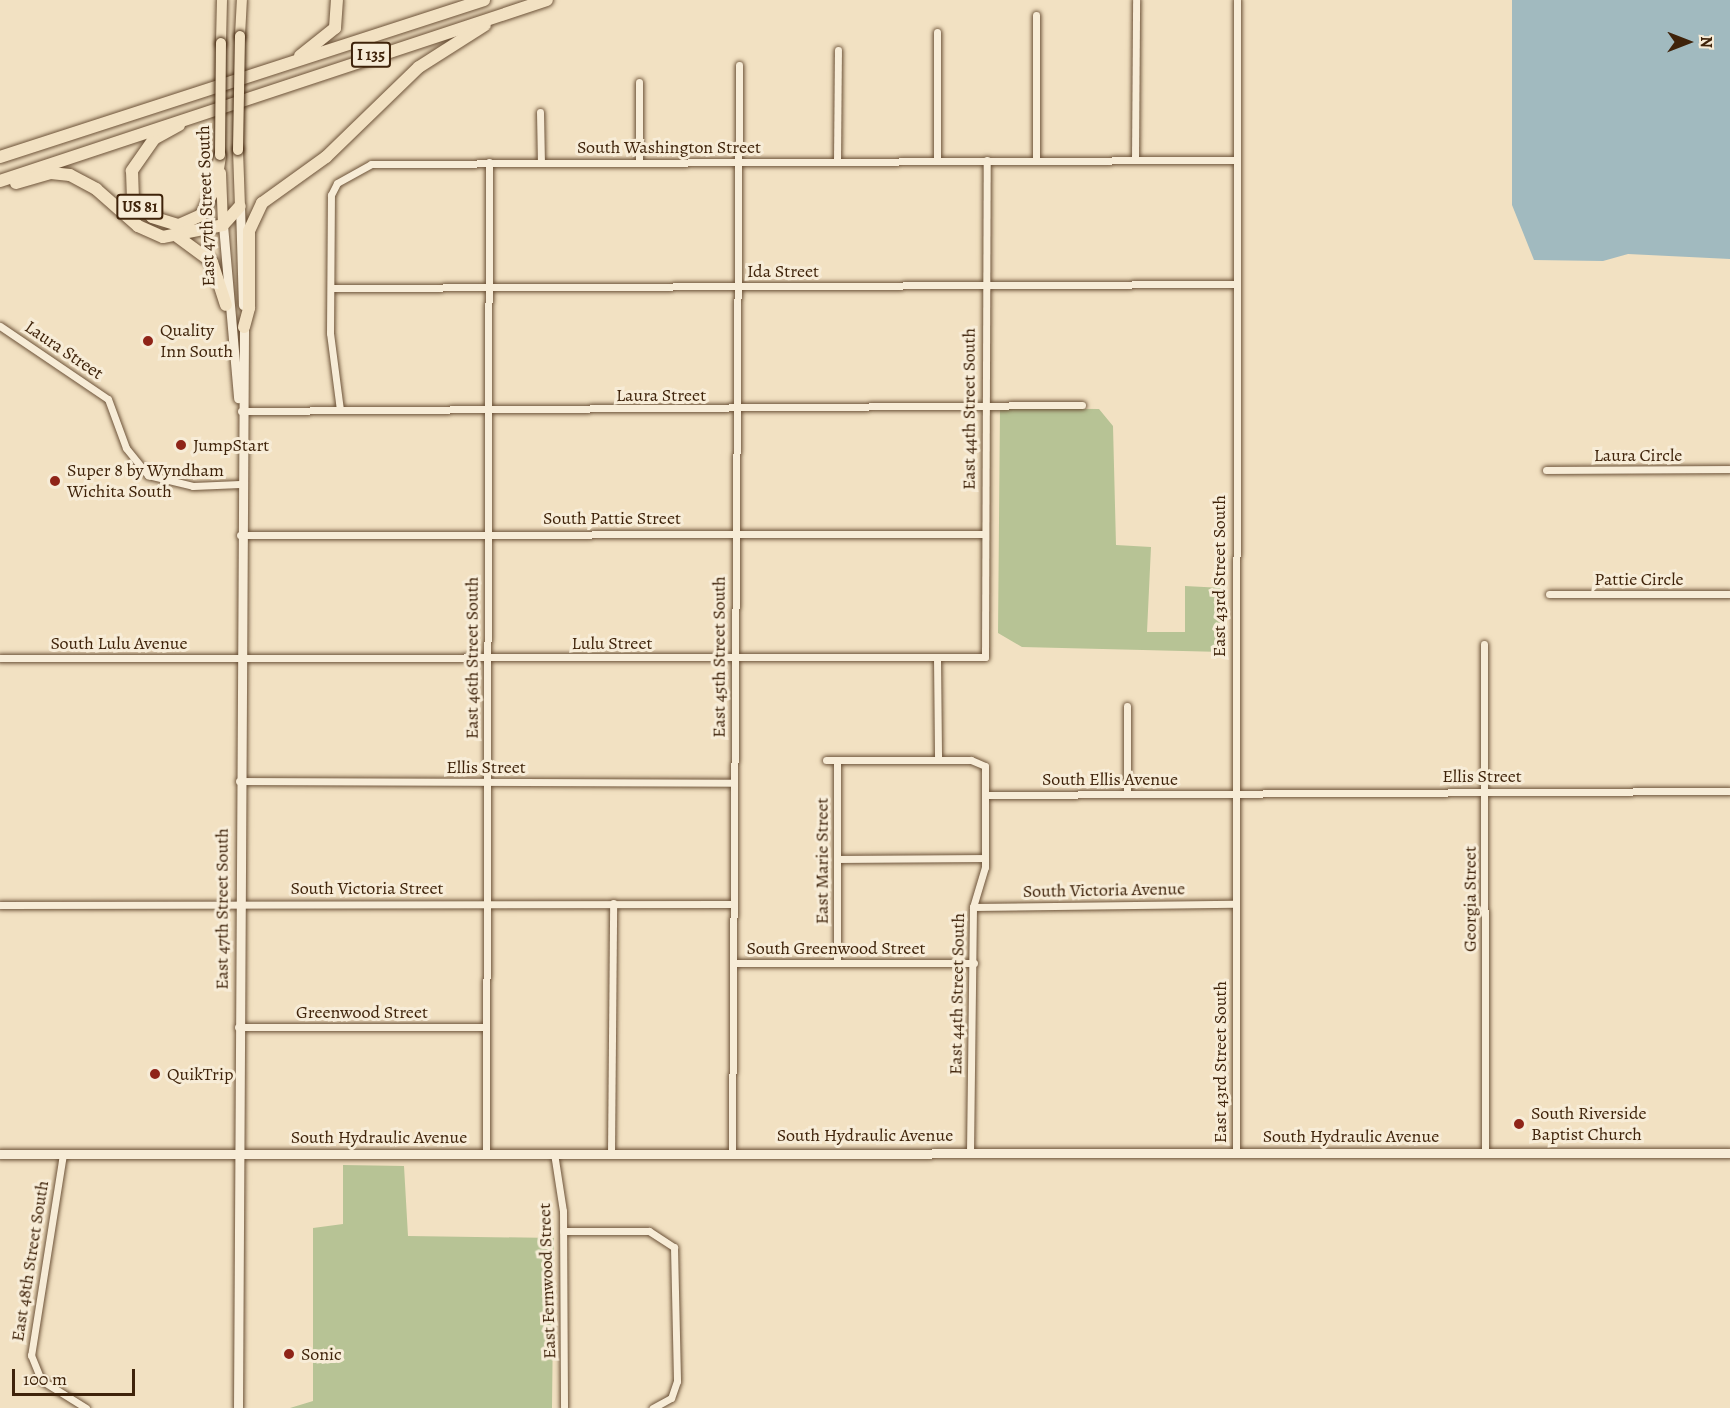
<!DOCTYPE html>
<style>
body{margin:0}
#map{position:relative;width:1730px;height:1408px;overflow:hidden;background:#f2e1c2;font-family:Alegreya,serif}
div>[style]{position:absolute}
.green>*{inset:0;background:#b7c395}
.water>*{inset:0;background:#a1babf}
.roads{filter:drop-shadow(0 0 2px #6c5238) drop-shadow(0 0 2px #6c5238)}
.street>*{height:7px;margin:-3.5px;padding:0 3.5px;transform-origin:3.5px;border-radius:3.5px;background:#f7ecd7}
.secondary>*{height:9px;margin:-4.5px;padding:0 4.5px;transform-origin:4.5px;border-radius:4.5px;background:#f7ecd7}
.primary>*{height:10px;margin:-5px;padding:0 5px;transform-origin:5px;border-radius:5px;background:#f2e1c2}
.highway>*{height:12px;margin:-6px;padding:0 6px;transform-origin:6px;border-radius:6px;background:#f2e1c2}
.bridges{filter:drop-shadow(0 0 2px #3f230a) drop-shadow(0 0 2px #3f230a)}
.primary-bridge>*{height:10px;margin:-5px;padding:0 5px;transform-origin:5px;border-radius:5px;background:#f2e1c2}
.dots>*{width:16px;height:16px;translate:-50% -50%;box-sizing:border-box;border:3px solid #f7ecd7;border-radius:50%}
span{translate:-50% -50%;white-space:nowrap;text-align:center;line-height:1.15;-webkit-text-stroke:6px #f7ecd7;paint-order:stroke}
.shield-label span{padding:2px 4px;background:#f7ecd7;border:2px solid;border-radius:4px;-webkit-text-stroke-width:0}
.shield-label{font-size:16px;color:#3f230a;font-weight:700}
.street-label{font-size:18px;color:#3f230a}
.poi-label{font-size:18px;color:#3f230a}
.left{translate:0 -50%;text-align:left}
.north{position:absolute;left:1658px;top:12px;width:60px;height:60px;-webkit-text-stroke:4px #f7ecd7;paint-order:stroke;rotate:90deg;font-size:16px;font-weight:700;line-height:24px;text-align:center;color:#3f230a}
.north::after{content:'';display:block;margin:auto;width:21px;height:27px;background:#3f230a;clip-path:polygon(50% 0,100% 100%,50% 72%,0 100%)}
.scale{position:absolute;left:12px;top:1369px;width:123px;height:27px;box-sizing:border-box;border:3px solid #3f230a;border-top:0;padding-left:8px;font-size:18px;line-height:21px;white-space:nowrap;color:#3f230a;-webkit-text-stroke:4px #f7ecd7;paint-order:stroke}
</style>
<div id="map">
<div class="green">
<div style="clip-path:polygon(1000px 408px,1099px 409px,1113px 426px,1116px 545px,1151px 547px,1147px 632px,1185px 632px,1185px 586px,1223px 588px,1223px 652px,1022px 647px,998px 633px)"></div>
<div style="clip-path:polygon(343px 1165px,404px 1166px,408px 1236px,554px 1238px,552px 1408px,290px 1408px,313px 1401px,313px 1228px,343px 1224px)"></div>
</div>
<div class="water">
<div style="clip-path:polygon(1512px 0,1730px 0,1730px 259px,1628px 254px,1603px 261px,1534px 260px,1512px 205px)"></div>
</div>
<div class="roads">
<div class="street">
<div style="left:639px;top:82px;width:80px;rotate:90deg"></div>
<div style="left:540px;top:112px;width:50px;rotate:88.9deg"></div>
<div style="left:1036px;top:160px;width:145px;rotate:-90deg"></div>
<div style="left:1135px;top:160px;width:160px;rotate:-89.6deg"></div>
<div style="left:837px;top:161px;width:111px;rotate:-89.5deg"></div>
<div style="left:937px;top:161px;width:129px;rotate:-90deg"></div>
<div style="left:331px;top:288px;width:904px;rotate:-0.25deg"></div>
<div style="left:0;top:326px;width:130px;rotate:34.1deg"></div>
<div style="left:108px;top:399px;width:52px;rotate:69.8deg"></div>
<div style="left:126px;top:448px;width:35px;rotate:51deg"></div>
<div style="left:148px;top:475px;width:46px;rotate:13.7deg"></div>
<div style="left:193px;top:486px;width:47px;rotate:-2.4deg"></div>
<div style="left:340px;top:410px;width:78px;rotate:-97.4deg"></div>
<div style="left:330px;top:333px;width:138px;rotate:-89.6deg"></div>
<div style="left:331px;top:195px;width:13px;rotate:-63deg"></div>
<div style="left:337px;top:183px;width:39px;rotate:-29deg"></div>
<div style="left:371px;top:164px;width:864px;rotate:-0.27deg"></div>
<div style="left:241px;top:411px;width:841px;rotate:-0.41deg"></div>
<div style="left:1546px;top:470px;width:184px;rotate:-0.3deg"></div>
<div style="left:240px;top:535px;width:745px;rotate:-0.08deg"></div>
<div style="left:1549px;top:594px;width:181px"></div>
<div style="left:1484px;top:644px;width:509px;rotate:89.89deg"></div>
<div style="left:937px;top:657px;width:102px;rotate:89.4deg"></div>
<div style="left:0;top:658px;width:985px;rotate:-0.06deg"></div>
<div style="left:985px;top:657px;width:497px;rotate:-89.8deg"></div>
<div style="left:1127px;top:706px;width:88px;rotate:90deg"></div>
<div style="left:826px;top:760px;width:145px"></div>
<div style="left:971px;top:760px;width:15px;rotate:23deg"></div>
<div style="left:985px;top:766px;width:101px;rotate:90deg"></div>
<div style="left:985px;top:867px;width:42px;rotate:106.7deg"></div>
<div style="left:973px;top:907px;width:245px;rotate:90.7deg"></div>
<div style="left:239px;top:781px;width:495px;rotate:0.2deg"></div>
<div style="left:986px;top:795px;width:744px;rotate:-0.31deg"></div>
<div style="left:837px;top:859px;width:148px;rotate:-0.4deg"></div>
<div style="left:0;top:905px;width:733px;rotate:-0.08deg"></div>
<div style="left:973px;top:907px;width:262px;rotate:-0.7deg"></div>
<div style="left:733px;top:963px;width:241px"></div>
<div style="left:837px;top:963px;width:203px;rotate:-90deg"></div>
<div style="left:238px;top:1027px;width:248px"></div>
<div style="left:486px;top:1153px;width:991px;rotate:-89.83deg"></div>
<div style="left:554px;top:1153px;width:59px;rotate:81.2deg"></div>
<div style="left:563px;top:1211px;width:197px;rotate:89.7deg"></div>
<div style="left:611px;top:1153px;width:250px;rotate:-89.5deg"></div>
<div style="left:732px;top:1153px;width:1088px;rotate:-89.63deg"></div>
<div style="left:1236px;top:1153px;width:1153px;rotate:-89.95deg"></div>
<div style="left:63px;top:1154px;width:204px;rotate:99deg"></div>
<div style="left:31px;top:1355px;width:27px;rotate:68deg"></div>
<div style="left:41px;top:1380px;width:53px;rotate:31.9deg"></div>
<div style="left:563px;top:1231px;width:86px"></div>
<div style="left:649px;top:1231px;width:30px;rotate:33deg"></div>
<div style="left:674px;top:1247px;width:134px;rotate:88.7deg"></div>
<div style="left:677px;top:1381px;width:18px;rotate:109deg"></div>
<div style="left:671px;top:1398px;width:21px;rotate:151deg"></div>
</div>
<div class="secondary">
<div style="left:240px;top:206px;width:99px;rotate:88.3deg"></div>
<div style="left:223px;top:225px;width:174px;rotate:85deg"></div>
<div style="left:0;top:1154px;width:1730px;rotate:-0.03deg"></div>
<div style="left:238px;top:1408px;width:1086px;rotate:-89.68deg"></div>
</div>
<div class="primary">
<div style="left:240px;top:36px;width:36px;rotate:-87deg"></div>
<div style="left:221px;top:43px;width:43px;rotate:-88.7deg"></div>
<div style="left:238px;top:150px;width:56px;rotate:88deg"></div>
<div style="left:221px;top:173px;width:52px;rotate:87.8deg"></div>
</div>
<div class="highway">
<div style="left:300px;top:56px;width:45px;rotate:-38.7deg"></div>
<div style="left:335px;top:28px;width:28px;rotate:-86deg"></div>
<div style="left:179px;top:125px;width:29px;rotate:151deg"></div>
<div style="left:154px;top:139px;width:39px;rotate:125deg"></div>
<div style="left:132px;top:171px;width:28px;rotate:88deg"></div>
<div style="left:133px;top:199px;width:26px;rotate:43deg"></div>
<div style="left:152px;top:217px;width:28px;rotate:17deg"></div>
<div style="left:179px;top:225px;width:24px;rotate:-24deg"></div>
<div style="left:201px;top:215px;width:30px;rotate:-63deg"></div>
<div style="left:215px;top:188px;width:33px;rotate:-81deg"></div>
<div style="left:0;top:157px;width:509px;rotate:-17.97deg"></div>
<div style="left:0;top:181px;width:576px;rotate:-18.31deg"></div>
<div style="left:16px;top:183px;width:36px;rotate:-16deg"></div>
<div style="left:51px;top:173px;width:19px;rotate:6deg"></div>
<div style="left:70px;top:175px;width:30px;rotate:28deg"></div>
<div style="left:96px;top:189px;width:56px;rotate:41.4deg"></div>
<div style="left:138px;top:226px;width:27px;rotate:24deg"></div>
<div style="left:163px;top:237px;width:61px;rotate:-11.3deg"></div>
<div style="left:223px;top:225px;width:25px;rotate:-48deg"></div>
<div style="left:178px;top:237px;width:42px;rotate:36.3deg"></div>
<div style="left:212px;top:262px;width:45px;rotate:72deg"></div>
<div style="left:244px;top:327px;width:20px;rotate:-75deg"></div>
<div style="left:249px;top:308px;width:77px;rotate:-90deg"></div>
<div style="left:249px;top:231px;width:31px;rotate:-65deg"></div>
<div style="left:262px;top:203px;width:79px;rotate:-35.7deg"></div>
<div style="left:326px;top:157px;width:129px;rotate:-44.1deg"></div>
<div style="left:419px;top:67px;width:78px;rotate:-32.5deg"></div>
</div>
</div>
<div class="bridges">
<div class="primary-bridge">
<div style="left:238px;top:150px;width:114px;rotate:-89deg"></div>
<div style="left:220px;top:155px;width:112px;rotate:-89.5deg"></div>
</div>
</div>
<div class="dots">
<div style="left:148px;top:341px;background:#8f2418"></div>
<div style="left:181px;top:445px;background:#8f2418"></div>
<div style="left:55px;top:481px;background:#8f2418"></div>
<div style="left:155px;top:1074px;background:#8f2418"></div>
<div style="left:1519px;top:1124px;background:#8f2418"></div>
<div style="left:289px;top:1354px;background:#8f2418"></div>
</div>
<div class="shield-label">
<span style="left:371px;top:55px">I 135</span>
<span style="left:140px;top:207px">US 81</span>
</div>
<div class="street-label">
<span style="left:669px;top:147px">South Washington Street</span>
<span style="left:206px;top:206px;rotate:-92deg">East 47th Street South</span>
<span style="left:783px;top:271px">Ida Street</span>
<span style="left:64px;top:350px;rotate:34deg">Laura Street</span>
<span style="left:661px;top:395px">Laura Street</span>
<span style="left:969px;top:409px;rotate:-90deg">East 44th Street South</span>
<span style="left:1638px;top:455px">Laura Circle</span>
<span style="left:612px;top:518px">South Pattie Street</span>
<span style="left:1219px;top:576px;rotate:-90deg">East 43rd Street South</span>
<span style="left:1639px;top:579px">Pattie Circle</span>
<span style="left:119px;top:643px">South Lulu Avenue</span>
<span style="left:612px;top:643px">Lulu Street</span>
<span style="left:719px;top:657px;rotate:-90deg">East 45th Street South</span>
<span style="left:472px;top:658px;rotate:-90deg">East 46th Street South</span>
<span style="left:486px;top:767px">Ellis Street</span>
<span style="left:1482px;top:776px">Ellis Street</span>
<span style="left:1110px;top:779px">South Ellis Avenue</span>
<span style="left:822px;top:861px;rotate:-90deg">East Marie Street</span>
<span style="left:367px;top:888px">South Victoria Street</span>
<span style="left:1104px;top:890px;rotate:-1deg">South Victoria Avenue</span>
<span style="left:1470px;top:899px;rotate:-90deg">Georgia Street</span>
<span style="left:222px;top:909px;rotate:-90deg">East 47th Street South</span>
<span style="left:836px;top:948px">South Greenwood Street</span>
<span style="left:957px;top:994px;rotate:-89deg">East 44th Street South</span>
<span style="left:362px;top:1012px">Greenwood Street</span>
<span style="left:1220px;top:1062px;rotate:-90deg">East 43rd Street South</span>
<span style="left:865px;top:1135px">South Hydraulic Avenue</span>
<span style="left:1351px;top:1136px">South Hydraulic Avenue</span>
<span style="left:379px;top:1137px">South Hydraulic Avenue</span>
<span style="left:30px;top:1261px;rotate:-81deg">East 48th Street South</span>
<span style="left:547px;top:1281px;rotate:-92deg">East Fernwood Street</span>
</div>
<div class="poi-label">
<span class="left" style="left:160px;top:341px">Quality<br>Inn South</span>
<span class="left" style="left:193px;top:445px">JumpStart</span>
<span class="left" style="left:67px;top:481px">Super 8 by Wyndham<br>Wichita South</span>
<span class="left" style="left:167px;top:1074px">QuikTrip</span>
<span class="left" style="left:1531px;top:1124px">South Riverside<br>Baptist Church</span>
<span class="left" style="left:301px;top:1354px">Sonic</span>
</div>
<div class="north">N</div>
<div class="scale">100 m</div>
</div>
